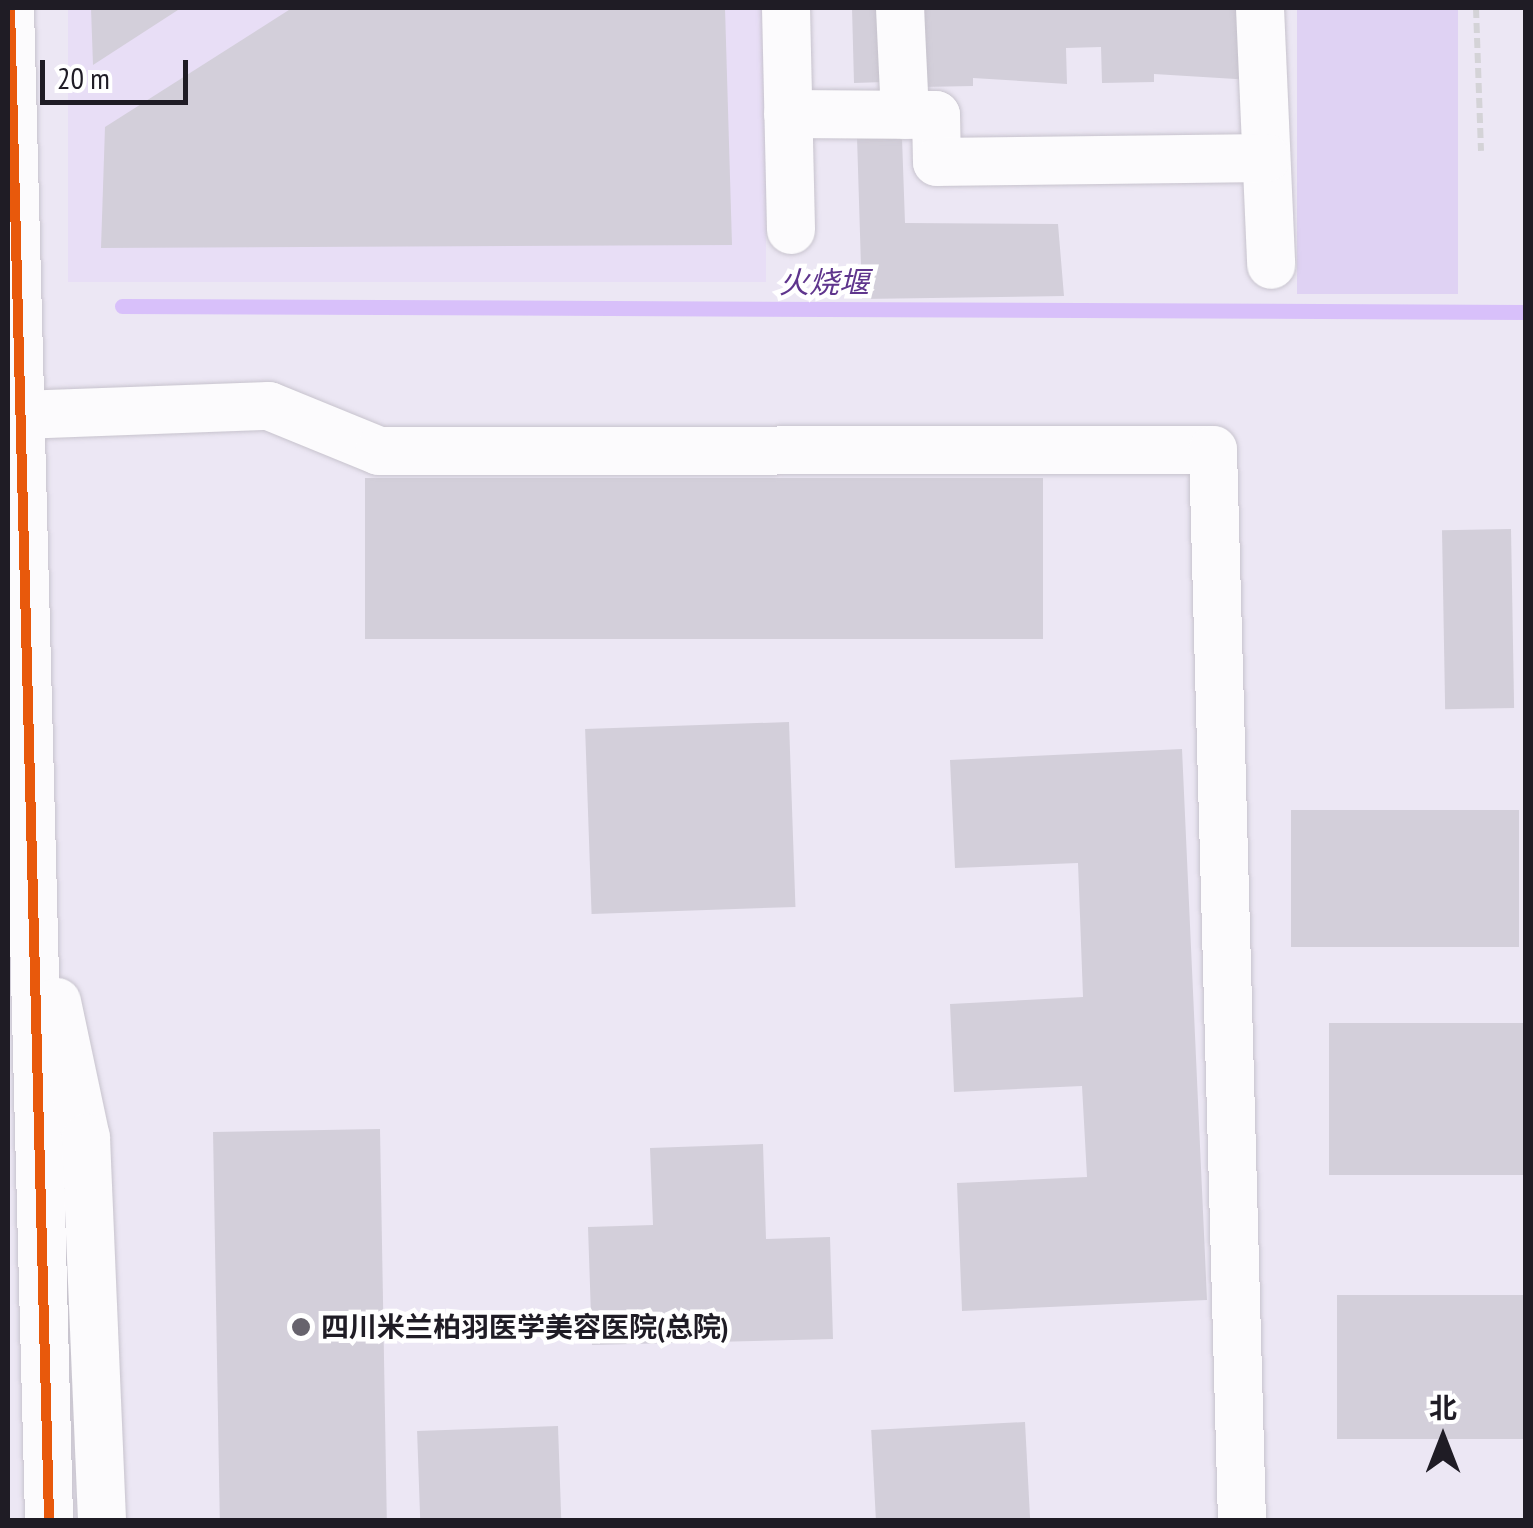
<!DOCTYPE html>
<meta charset="utf-8">
<style>
body{margin:0}
#map{position:relative;width:1533px;height:1528px;overflow:hidden;background:#ece7f4;font-family:"PT Sans Narrow","Noto Sans SC",sans-serif}
div>[style]{position:absolute}
.built>*{inset:0;background:#e8def6;transform-origin:0 0}
.green>*{inset:0;background:#dfd2f3;transform-origin:0 0}
.stream>*{height:15px;margin:-7.5px;padding:0 7.5px;transform-origin:7.5px;border-radius:7.5px;background:#d8c0fa}
.building>*{inset:0;background:#d3cfda;transform-origin:0 0}
.path>*{height:6px;margin-top:-3px;transform-origin:0;background:repeating-linear-gradient(90deg,#d4d3d7 0 10px,transparent 0 15px)}
.roads{filter:drop-shadow(0 0 2px #c7c3cd) drop-shadow(0 0 2px #c7c3cd)}
.minor>*{height:48px;margin:-24px;padding:0 24px;transform-origin:24px;border-radius:24px;background:#fcfbfd}
.cycleway>*{height:10px;margin:-5px;padding:0 5px;transform-origin:5px;border-radius:5px;background:#e8590c}
.dots>*{width:28px;height:28px;translate:-50% -50%;box-sizing:border-box;border:5px solid #fff;border-radius:50%}
span{translate:-50% -50%;white-space:nowrap;text-align:center;line-height:1.15;-webkit-text-stroke:9px #fff;paint-order:stroke}
.poi-label{font-size:28px;color:#1f1c25;font-weight:700}
.left{translate:0 -50%;text-align:left}
.water-label{font-size:30px;color:#5f358d;font-style:italic}
.frame{position:absolute;inset:0;border:10px solid #1f1c25;pointer-events:none}
.north{position:absolute;left:1393px;top:1388px;width:100px;height:100px;-webkit-text-stroke:8px #fff;paint-order:stroke;rotate:0deg;font-size:28px;font-weight:700;line-height:40px;text-align:center;color:#1f1c25}
.north::after{content:'';display:block;margin:auto;width:35px;height:45px;background:#1f1c25;clip-path:polygon(50% 0,100% 100%,50% 72%,0 100%)}
.scale{position:absolute;left:40px;top:60px;width:148px;height:45px;box-sizing:border-box;border:5px solid #1f1c25;border-top:0;padding-left:12px;font-size:30px;line-height:35px;white-space:nowrap;color:#1f1c25;-webkit-text-stroke:8px #fff;paint-order:stroke}
</style>
<div id="map">
<div class="built">
<div style="left:68px;top:8px;width:698px;height:274px"></div>
</div>
<div class="green">
<div style="left:1297px;top:8px;width:161px;height:286px"></div>
</div>
<div class="stream">
<div style="left:122px;top:306px;width:1404px;rotate:0.24deg"></div>
</div>
<div class="building">
<div style="clip-path:polygon(91px 8px,181px 8px,93px 65px)"></div>
<div style="clip-path:polygon(292px 8px,725px 8px,732px 245px,101px 248px,105px 127px)"></div>
<div style="clip-path:polygon(852px 8px,892px 8px,884px 82px,854px 83px)"></div>
<div style="clip-path:polygon(925px 8px,1245px 8px,1252px 80px,1154px 74px,1154px 82px,1102px 83px,1101px 47px,1066px 48px,1067px 84px,973px 78px,973px 86px,921px 87px)"></div>
<div style="clip-path:polygon(857px 137px,902px 138px,905px 223px,1058px 224px,1064px 296px,862px 299px)"></div>
<div style="left:1043px;top:478px;width:161px;height:678px;rotate:90deg"></div>
<div style="left:1511px;top:529px;width:179px;height:69px;rotate:89deg"></div>
<div style="left:789px;top:722px;width:185px;height:204px;rotate:88deg"></div>
<div style="clip-path:polygon(1182px 749px,1207px 1300px,962px 1311px,957px 1183px,1087px 1177px,1082px 1086px,954px 1092px,950px 1004px,1083px 997px,1078px 863px,955px 868px,950px 760px)"></div>
<div style="left:1519px;top:810px;width:137px;height:228px;rotate:90deg"></div>
<div style="left:1526px;top:1023px;width:152px;height:197px;rotate:90deg"></div>
<div style="left:380px;top:1129px;width:391px;height:167px;rotate:89deg"></div>
<div style="clip-path:polygon(763px 1144px,766px 1239px,830px 1237px,833px 1339px,592px 1345px,588px 1227px,653px 1225px,650px 1148px)"></div>
<div style="left:1526px;top:1295px;width:144px;height:189px;rotate:90deg"></div>
<div style="left:1025px;top:1422px;width:98px;height:154px;rotate:87deg"></div>
<div style="left:558px;top:1426px;width:94px;height:141px;rotate:88deg"></div>
</div>
<div class="path">
<div style="left:1476px;top:8px;width:143px;rotate:88deg"></div>
</div>
<div class="roads">
<div class="minor">
<div style="left:10px;top:8px;width:1513px;rotate:88.52deg"></div>
<div style="left:786px;top:8px;width:222px;rotate:88.7deg"></div>
<div style="left:900px;top:8px;width:107px;rotate:87.3deg"></div>
<div style="left:1260px;top:8px;width:257px;rotate:87.5deg"></div>
<div style="left:788px;top:114px;width:148px;rotate:0.4deg"></div>
<div style="left:936px;top:115px;width:47px;rotate:88.8deg"></div>
<div style="left:937px;top:162px;width:329px;rotate:-0.7deg"></div>
<div style="left:20px;top:415px;width:249px;rotate:-2.1deg"></div>
<div style="left:269px;top:406px;width:119px;rotate:22.2deg"></div>
<div style="left:379px;top:451px;width:834px;rotate:-0.07deg"></div>
<div style="left:1213px;top:450px;width:1070px;rotate:88.45deg"></div>
<div style="left:57px;top:1002px;width:139px;rotate:78deg"></div>
<div style="left:86px;top:1138px;width:382px;rotate:87.6deg"></div>
</div>
</div>
<div class="cycleway">
<div style="left:10px;top:8px;width:1513px;rotate:88.52deg"></div>
</div>
<div class="dots">
<div style="left:301px;top:1327px;background:#67636d"></div>
</div>
<div class="poi-label">
<span class="left" style="left:321px;top:1327px">四川米兰柏羽医学美容医院(总院)</span>
</div>
<div class="water-label">
<span style="left:824px;top:282px">火烧堰</span>
</div>
<div class="frame"></div>
<div class="north">北</div>
<div class="scale">20 m</div>
</div>
